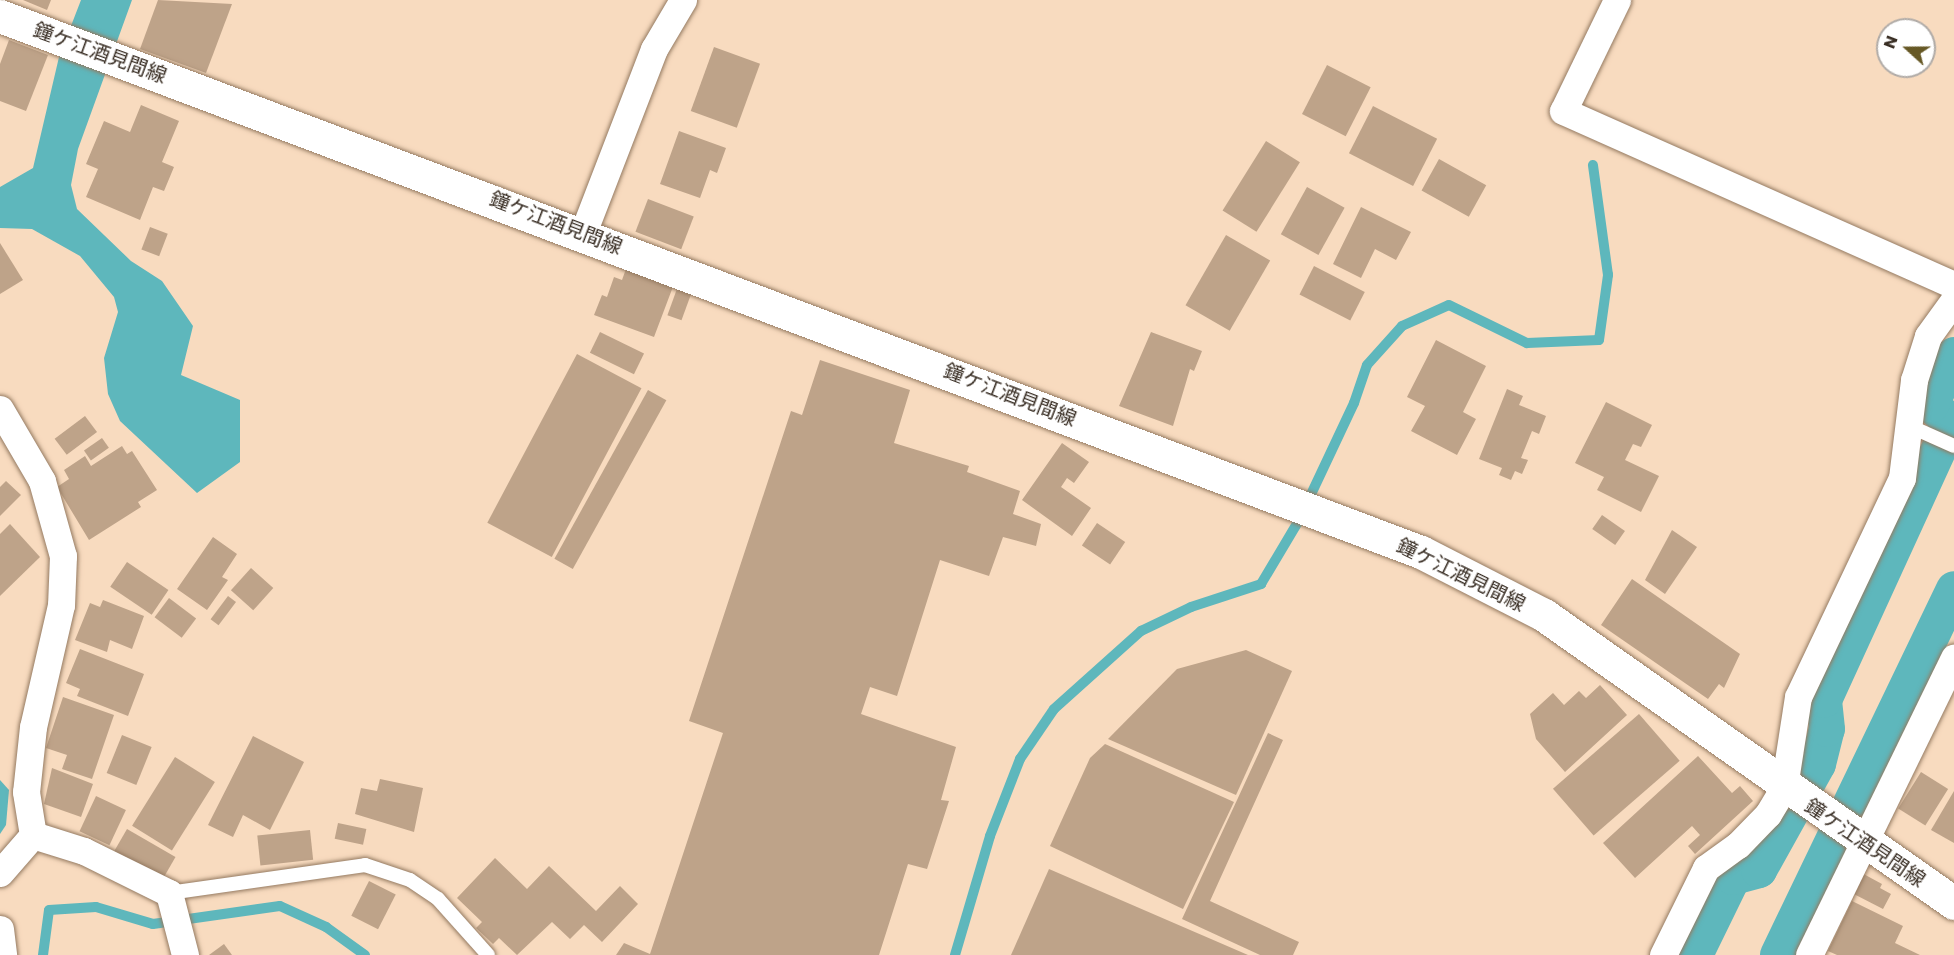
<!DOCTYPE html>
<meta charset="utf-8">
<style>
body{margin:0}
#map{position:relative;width:1954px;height:955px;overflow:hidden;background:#f8dbbf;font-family:Poppins,"Noto Sans JP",sans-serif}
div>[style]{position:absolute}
.water>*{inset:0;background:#5eb7bc}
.stream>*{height:10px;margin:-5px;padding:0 5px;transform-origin:5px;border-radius:5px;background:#5eb7bc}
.canal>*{height:36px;margin:-18px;padding:0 18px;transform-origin:18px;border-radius:18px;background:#5eb7bc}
.building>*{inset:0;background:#bea389;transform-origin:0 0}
.roads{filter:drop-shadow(0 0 2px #947a61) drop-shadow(0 0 2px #947a61)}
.lane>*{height:14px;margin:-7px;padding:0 7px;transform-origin:7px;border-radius:7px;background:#fff}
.street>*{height:27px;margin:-13.5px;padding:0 13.5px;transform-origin:13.5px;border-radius:13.5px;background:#fff}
.secondary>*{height:33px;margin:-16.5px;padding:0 16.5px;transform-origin:16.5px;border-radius:16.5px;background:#fff}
span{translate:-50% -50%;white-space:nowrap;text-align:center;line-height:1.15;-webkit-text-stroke:6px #fff;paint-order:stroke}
.street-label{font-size:20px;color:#392e24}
.north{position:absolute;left:1876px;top:18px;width:60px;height:60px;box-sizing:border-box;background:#fff;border:2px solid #b0aba7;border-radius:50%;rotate:291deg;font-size:16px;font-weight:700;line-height:24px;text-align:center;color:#392e24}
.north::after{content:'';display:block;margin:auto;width:21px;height:27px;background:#665825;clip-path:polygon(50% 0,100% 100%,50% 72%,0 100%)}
</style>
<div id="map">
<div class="water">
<div style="clip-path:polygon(81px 0,132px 0,78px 149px,71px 185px,77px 209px,131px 261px,162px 281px,193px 326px,181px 375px,240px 400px,240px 462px,197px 493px,120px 421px,108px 394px,104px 358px,118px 312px,114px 297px,80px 256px,32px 229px,0 228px,0 187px,33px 168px,59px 57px)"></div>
<div style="clip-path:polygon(0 780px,9px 790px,6px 825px,0 834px)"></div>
</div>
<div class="stream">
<div style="left:43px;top:955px;width:45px;rotate:-82.4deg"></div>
<div style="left:49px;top:910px;width:47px;rotate:-3.7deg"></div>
<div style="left:96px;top:907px;width:59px;rotate:16.6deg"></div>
<div style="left:153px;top:924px;width:128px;rotate:-8.1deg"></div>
<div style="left:280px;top:906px;width:51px;rotate:24.5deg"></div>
<div style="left:326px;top:927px;width:48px;rotate:35.7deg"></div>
<div style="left:955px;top:955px;width:124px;rotate:-73.6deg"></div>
<div style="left:990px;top:836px;width:83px;rotate:-68.7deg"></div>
<div style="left:1020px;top:759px;width:60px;rotate:-55.8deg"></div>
<div style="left:1054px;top:709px;width:117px;rotate:-41.9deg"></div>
<div style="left:1141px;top:631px;width:55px;rotate:-25.6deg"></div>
<div style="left:1191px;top:607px;width:74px;rotate:-18.2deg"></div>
<div style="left:1261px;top:584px;width:72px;rotate:-59.2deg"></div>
<div style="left:1298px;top:522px;width:132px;rotate:-64.8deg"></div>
<div style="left:1354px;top:403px;width:40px;rotate:-71.1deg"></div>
<div style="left:1367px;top:365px;width:52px;rotate:-48.1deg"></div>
<div style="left:1402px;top:326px;width:51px;rotate:-24.1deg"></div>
<div style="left:1449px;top:305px;width:87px;rotate:26deg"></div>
<div style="left:1527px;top:343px;width:72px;rotate:-2.4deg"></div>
<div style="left:1599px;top:340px;width:66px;rotate:-82.1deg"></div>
<div style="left:1608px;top:275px;width:111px;rotate:-97.8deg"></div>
</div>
<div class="canal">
<div style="left:1695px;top:955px;width:87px;rotate:-64deg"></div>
<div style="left:1733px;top:877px;width:27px;rotate:-15deg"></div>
<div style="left:1759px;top:870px;width:121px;rotate:-60.9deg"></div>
<div style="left:1818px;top:764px;width:36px;rotate:-76deg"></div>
<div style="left:1827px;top:729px;width:29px;rotate:-96deg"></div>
<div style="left:1824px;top:700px;width:306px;rotate:-65.4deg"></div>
<div style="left:1951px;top:422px;width:26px;rotate:-140deg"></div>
<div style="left:1931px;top:405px;width:55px;rotate:-65.3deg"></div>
<div style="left:1778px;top:955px;width:406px;rotate:-64.3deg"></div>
</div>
<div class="building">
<div style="clip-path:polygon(23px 0,51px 0,47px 10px)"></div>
<div style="clip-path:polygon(158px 0,232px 4px,206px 73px,140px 49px)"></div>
<div style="clip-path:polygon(9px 40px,48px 55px,26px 111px,0 101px,0 64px)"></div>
<div style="left:714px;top:47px;width:49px;height:68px;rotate:20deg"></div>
<div style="left:1327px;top:65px;width:49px;height:55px;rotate:27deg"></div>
<div style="clip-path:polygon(141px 105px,179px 121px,162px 162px,174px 167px,164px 191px,153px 187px,140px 220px,86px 197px,98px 169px,86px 164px,104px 121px,130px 132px)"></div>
<div style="left:1373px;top:106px;width:72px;height:53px;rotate:27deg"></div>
<div style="clip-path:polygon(679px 131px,726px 148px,717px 173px,710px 170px,700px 198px,660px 184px)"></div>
<div style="left:1266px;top:141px;width:40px;height:82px;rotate:32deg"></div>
<div style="left:1439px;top:159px;width:54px;height:36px;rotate:29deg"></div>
<div style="left:1307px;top:187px;width:43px;height:54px;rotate:29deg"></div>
<div style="left:648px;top:199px;width:49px;height:35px;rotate:21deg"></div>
<div style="clip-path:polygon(1361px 207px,1411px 232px,1396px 260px,1375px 249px,1361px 278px,1333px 264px)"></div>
<div style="left:150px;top:227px;width:19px;height:24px;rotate:21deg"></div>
<div style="left:1226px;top:235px;width:51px;height:81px;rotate:30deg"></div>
<div style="clip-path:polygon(0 243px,23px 280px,0 294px)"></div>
<div style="clip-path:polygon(627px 266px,674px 284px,654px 337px,594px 315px,602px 295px,607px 297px,614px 277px,622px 280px)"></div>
<div style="left:1314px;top:266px;width:57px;height:32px;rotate:27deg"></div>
<div style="left:678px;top:286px;width:15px;height:31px;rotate:20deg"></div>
<div style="left:600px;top:332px;width:49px;height:23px;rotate:26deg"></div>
<div style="clip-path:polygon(1151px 332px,1202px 351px,1194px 371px,1190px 369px,1173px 426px,1119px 406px)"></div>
<div style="clip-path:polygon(1436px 340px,1486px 366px,1463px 412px,1476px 419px,1457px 455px,1411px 431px,1425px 406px,1407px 397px)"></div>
<div style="left:577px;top:354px;width:73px;height:191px;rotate:28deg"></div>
<div style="clip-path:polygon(820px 360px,910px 390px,894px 443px,969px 466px,967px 472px,1020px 491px,1013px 514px,1041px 524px,1036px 546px,1003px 537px,989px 576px,940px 560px,897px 696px,870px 687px,861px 714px,956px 747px,941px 800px,949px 801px,927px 869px,908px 864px,879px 955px,616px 955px,624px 943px,650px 954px,723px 733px,689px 721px,791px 411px,802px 415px)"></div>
<div style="clip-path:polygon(1507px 389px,1523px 396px,1519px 405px,1546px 416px,1539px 434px,1532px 431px,1521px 458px,1528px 460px,1522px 474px,1515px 471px,1511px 480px,1499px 475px,1502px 468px,1479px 459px)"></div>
<div style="left:648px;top:390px;width:21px;height:193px;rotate:29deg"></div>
<div style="clip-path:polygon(1606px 402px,1652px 425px,1641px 447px,1633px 444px,1625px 460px,1659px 476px,1641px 512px,1597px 490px,1604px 477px,1575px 463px)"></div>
<div style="left:85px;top:416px;width:20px;height:38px;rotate:53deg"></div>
<div style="left:102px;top:438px;width:12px;height:22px;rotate:55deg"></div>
<div style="clip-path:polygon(1062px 443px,1089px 462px,1074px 483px,1067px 478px,1061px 487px,1091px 508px,1072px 536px,1022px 500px)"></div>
<div style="clip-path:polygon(122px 446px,127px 454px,132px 451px,157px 490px,138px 502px,141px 507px,89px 540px,57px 487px,69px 479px,64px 470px,85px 456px,91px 466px)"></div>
<div style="clip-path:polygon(6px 481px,21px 495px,0 516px,0 487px)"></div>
<div style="left:1602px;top:515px;width:28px;height:17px;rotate:35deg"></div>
<div style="left:1097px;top:523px;width:34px;height:27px;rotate:34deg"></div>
<div style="clip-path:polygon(10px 524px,40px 557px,0 596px,0 534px)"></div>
<div style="clip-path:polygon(1672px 530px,1697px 547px,1665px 594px,1645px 580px)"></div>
<div style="clip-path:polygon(213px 537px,237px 554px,222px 577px,228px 580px,207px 610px,177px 589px)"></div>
<div style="left:127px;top:562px;width:50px;height:30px;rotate:34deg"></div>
<div style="left:251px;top:568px;width:30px;height:30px;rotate:42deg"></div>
<div style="clip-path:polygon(1632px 579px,1740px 654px,1724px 688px,1719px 684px,1708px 699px,1601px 625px)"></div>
<div style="left:228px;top:596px;width:10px;height:29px;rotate:37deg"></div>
<div style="left:169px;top:598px;width:34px;height:24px;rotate:37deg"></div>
<div style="clip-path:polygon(103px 600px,144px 616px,132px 649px,110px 640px,107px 652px,75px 640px,90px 603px,100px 607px)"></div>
<div style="clip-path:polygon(80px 649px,144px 674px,128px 716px,77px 696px,80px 689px,66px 683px)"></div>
<div style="clip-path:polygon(1246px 650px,1292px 671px,1236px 795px,1108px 739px,1177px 669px)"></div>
<div style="clip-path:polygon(1600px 685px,1627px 715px,1565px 772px,1536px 739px,1530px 714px,1553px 693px,1564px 705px,1579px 691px,1586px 698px)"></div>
<div style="clip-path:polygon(63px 697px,114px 715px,92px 779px,62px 769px,67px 755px,46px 748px)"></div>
<div style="left:1639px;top:714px;width:62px;height:114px;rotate:49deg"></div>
<div style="clip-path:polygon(1268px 733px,1283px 740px,1210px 901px,1299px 942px,1293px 955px,1260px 955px,1182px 919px)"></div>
<div style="left:122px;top:735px;width:32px;height:41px;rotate:22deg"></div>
<div style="clip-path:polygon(253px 736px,304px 762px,270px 830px,243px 815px,233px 837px,208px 825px)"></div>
<div style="clip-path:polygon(1105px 744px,1234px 802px,1183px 909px,1050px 846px,1090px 758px)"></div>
<div style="clip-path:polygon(1698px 756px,1732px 793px,1740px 786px,1753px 801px,1695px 854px,1688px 846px,1700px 835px,1692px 826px,1635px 878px,1603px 843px)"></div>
<div style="left:175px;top:757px;width:47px;height:81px;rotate:32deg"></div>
<div style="clip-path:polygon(52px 768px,93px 784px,81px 817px,44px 804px)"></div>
<div style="left:1921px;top:772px;width:32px;height:43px;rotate:32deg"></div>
<div style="clip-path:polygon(380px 779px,423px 788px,414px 832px,355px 814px,361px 788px,377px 791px)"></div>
<div style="clip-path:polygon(1954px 791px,1954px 843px,1931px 830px)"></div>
<div style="left:96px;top:796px;width:33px;height:39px;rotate:25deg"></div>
<div style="left:338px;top:823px;width:29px;height:16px;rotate:12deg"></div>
<div style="left:127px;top:829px;width:56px;height:28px;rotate:30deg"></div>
<div style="left:310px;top:830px;width:30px;height:53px;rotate:84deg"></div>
<div style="clip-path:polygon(495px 858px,527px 889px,549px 866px,596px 911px,620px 886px,638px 904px,602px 942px,584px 925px,570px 939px,552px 922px,517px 955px,499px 938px,493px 944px,476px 928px,482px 922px,457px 898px)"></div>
<div style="clip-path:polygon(1049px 869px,1248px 955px,1011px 955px)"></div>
<div style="clip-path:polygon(1858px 871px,1882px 884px,1880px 888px,1891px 894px,1883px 909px,1848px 891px)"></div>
<div style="left:369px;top:881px;width:30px;height:39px;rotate:27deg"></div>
<div style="clip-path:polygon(1852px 901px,1903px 926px,1895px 943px,1920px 955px,1837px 955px,1828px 951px)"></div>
<div style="clip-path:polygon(224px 944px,232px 955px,209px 955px)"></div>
</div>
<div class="roads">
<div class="lane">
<div style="left:1907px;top:425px;width:51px;rotate:24.1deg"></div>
<div style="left:169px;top:893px;width:198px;rotate:-8.1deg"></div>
<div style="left:365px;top:865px;width:47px;rotate:18.4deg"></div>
<div style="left:410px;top:880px;width:34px;rotate:34deg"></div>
<div style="left:438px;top:899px;width:75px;rotate:48.2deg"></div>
</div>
<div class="street">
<div style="left:1617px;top:0;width:123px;rotate:115.9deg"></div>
<div style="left:1563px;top:111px;width:428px;rotate:24deg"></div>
<div style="left:583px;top:233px;width:197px;rotate:-68.9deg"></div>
<div style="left:654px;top:49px;width:57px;rotate:-59.4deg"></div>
<div style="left:0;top:409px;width:83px;rotate:59.7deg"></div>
<div style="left:42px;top:481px;width:78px;rotate:74.4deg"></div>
<div style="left:63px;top:556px;width:49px;rotate:92.3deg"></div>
<div style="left:61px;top:605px;width:125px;rotate:102.9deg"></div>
<div style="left:33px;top:727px;width:65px;rotate:96.1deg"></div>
<div style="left:26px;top:792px;width:44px;rotate:80.8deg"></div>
<div style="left:33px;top:835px;width:53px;rotate:17.4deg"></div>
<div style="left:84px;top:851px;width:95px;rotate:26.3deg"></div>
<div style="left:169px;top:893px;width:64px;rotate:75.5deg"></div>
<div style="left:0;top:873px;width:50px;rotate:-49deg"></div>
<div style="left:0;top:929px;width:26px;rotate:83deg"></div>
<div style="left:1663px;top:955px;width:97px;rotate:-63.7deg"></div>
<div style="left:1706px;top:868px;width:39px;rotate:-36deg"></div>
<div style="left:1738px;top:845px;width:43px;rotate:-45.9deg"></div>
<div style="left:1768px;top:814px;width:31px;rotate:-59deg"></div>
<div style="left:1784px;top:787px;width:91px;rotate:-81.2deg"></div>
<div style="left:1798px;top:697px;width:242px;rotate:-64.6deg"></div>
<div style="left:1902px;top:478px;width:99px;rotate:-83deg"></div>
<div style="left:1914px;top:380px;width:46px;rotate:-72.3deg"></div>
<div style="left:1928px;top:336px;width:44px;rotate:-54.2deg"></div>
<div style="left:1809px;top:955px;width:331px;rotate:-64deg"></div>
</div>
<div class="secondary">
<div style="left:0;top:16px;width:1519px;rotate:20.67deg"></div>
<div style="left:1421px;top:552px;width:138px;rotate:27.1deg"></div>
<div style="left:1544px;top:615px;width:501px;rotate:35.09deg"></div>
</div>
</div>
<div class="street-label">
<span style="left:100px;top:53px;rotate:20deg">鐘ケ江酒見間線</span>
<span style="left:556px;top:223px;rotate:21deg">鐘ケ江酒見間線</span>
<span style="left:1010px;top:395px;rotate:21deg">鐘ケ江酒見間線</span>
<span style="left:1461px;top:575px;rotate:26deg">鐘ケ江酒見間線</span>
<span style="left:1865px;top:843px;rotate:34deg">鐘ケ江酒見間線</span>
</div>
<div class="north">N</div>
</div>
